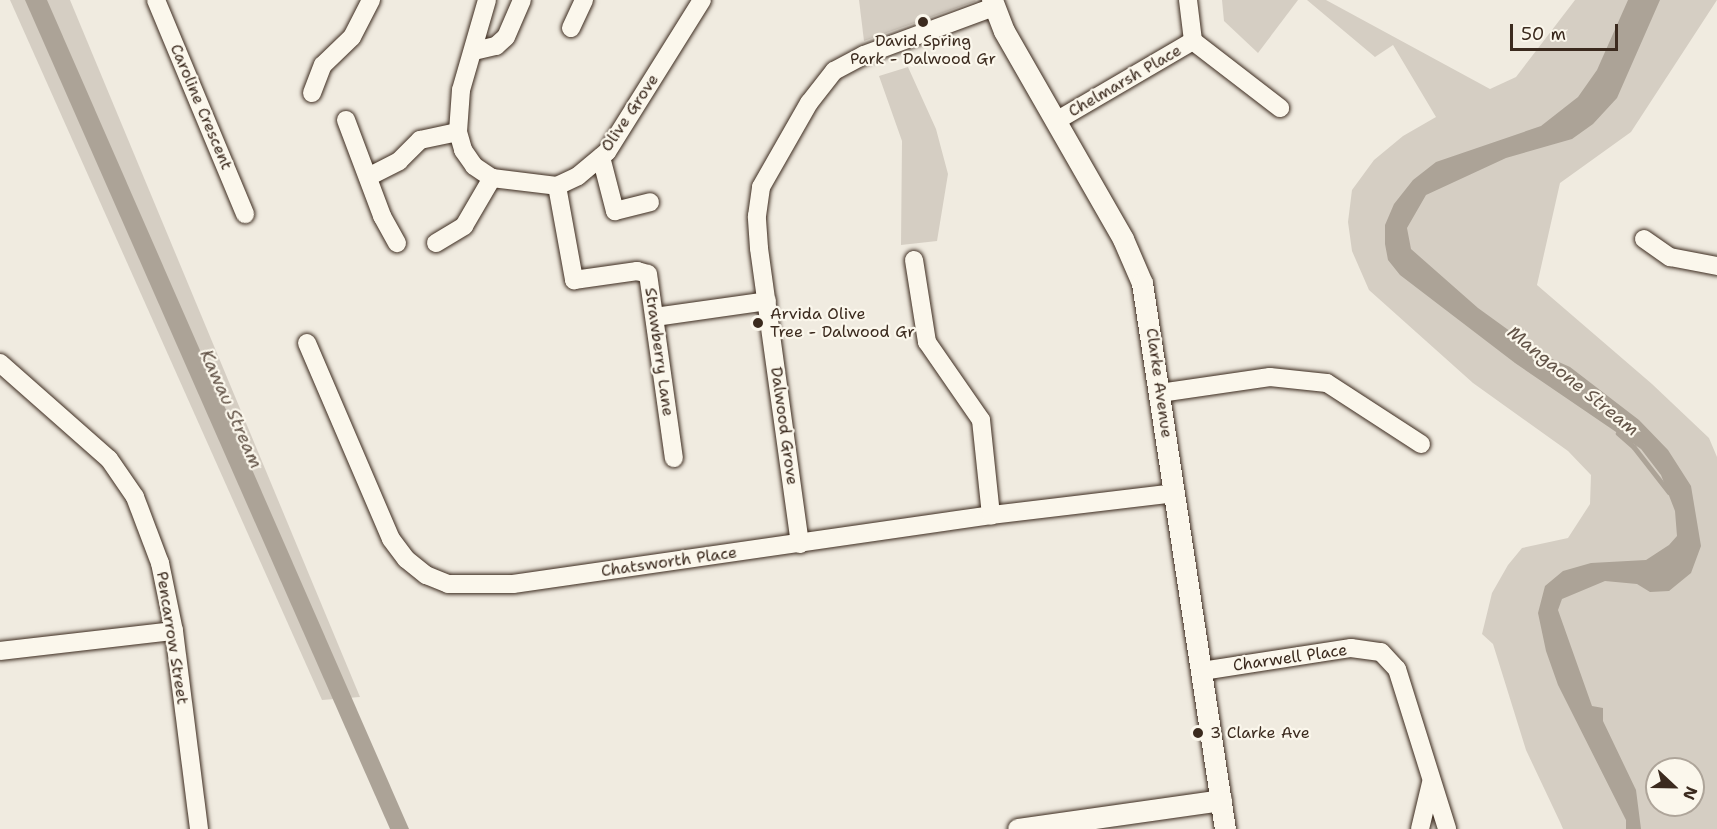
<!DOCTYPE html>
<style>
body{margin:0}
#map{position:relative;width:1717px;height:829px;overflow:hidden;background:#f0ebe0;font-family:"Shantell Sans",sans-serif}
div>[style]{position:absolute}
.green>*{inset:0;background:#d5cec3}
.water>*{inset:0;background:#aca397}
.stream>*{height:4.5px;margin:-2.25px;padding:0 2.25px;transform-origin:2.25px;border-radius:2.25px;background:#aca397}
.roads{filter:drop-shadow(0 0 2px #3b2a1e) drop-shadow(0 0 2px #3b2a1e)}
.minor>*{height:18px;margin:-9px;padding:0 9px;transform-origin:9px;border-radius:9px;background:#fbf7ec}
.tertiary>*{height:21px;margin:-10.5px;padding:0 10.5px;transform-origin:10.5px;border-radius:10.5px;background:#fbf7ec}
.dots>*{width:16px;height:16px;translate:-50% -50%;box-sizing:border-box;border:3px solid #fbf7ec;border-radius:50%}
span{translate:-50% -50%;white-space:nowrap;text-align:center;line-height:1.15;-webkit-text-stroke:4.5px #fbf7ec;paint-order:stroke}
.poi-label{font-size:16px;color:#3b2a1e}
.left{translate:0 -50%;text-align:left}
.street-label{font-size:16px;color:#3b2a1e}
.water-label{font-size:18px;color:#635448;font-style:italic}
.north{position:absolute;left:1645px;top:757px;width:60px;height:60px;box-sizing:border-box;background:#fbf7ec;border:2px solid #aea59a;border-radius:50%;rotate:112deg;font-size:16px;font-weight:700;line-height:24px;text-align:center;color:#3b2a1e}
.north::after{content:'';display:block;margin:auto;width:21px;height:27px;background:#3b2a1e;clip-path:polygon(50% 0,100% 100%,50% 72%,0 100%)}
.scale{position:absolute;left:1510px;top:24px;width:108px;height:27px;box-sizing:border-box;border:3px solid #3b2a1e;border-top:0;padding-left:8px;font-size:18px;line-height:21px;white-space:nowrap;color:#3b2a1e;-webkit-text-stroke:4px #fbf7ec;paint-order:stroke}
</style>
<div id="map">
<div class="green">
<div style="clip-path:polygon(10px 0,70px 0,360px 697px,322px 700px)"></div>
<div style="clip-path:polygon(859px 0,975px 0,976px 1px,864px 41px)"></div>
<div style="clip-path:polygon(1222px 0,1298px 0,1258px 53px,1224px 21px)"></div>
<div style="clip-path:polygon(evenodd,1307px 0,1326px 0,1490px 89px,1516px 77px,1575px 0,1717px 0,1631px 132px,1560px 183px,1537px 285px,1652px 384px,1709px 438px,1717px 457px,1717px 829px,1563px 829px,1560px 822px,1526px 750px,1493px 644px,1482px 634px,1492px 593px,1508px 565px,1522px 548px,1568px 538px,1590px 504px,1591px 475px,1568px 451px,1473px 383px,1369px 290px,1352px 251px,1348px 222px,1352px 190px,1374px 160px,1403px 136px,1436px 117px,1393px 45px,1375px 57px,1307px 0,1657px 769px,1693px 769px,1693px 805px,1657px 805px,1657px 769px)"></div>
<div style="clip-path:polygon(908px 67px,936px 129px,948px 174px,937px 241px,901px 245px,902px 141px,879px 76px)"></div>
</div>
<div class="water">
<div style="clip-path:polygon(25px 0,47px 0,409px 829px,390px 829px)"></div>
<div style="clip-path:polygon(1628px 0,1660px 0,1617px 98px,1593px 124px,1572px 139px,1506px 158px,1426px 195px,1407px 228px,1411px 249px,1478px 308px,1543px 355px,1570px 367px,1639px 420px,1668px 450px,1691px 486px,1701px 546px,1691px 573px,1669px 591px,1650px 592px,1637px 584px,1605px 581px,1562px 599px,1558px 610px,1592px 706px,1603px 708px,1603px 721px,1636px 790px,1641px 829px,1626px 829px,1626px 820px,1558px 685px,1546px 651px,1538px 613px,1545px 586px,1563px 571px,1591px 563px,1646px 560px,1669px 545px,1677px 536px,1675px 511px,1661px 475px,1641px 449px,1515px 363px,1400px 275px,1388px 260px,1385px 244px,1385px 225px,1394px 204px,1413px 180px,1436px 162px,1541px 126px,1578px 97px,1597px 70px)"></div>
</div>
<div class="stream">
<div style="left:1618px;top:433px;width:21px;rotate:41deg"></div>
<div style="left:1634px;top:447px;width:57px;rotate:52.1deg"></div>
</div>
<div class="roads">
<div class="minor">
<div style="left:156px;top:0;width:232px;rotate:67.4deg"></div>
<div style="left:487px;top:0;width:94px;rotate:106.1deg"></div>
<div style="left:461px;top:90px;width:42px;rotate:94.1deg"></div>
<div style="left:458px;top:132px;width:19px;rotate:74deg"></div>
<div style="left:463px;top:150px;width:19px;rotate:55deg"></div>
<div style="left:474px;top:166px;width:22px;rotate:34deg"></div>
<div style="left:492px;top:178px;width:65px;rotate:7deg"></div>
<div style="left:557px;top:186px;width:23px;rotate:-25deg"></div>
<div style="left:578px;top:176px;width:38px;rotate:-40deg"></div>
<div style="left:607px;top:152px;width:179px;rotate:-58deg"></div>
<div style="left:1188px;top:0;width:41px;rotate:83deg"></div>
<div style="left:1193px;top:41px;width:110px;rotate:37.6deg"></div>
<div style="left:571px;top:28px;width:31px;rotate:-65deg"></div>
<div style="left:474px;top:51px;width:23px;rotate:-13deg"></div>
<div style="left:496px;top:46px;width:13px;rotate:-42deg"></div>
<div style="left:506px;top:37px;width:40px;rotate:-66.6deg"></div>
<div style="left:312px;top:93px;width:30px;rotate:-69deg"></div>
<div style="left:323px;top:65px;width:40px;rotate:-44deg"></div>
<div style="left:352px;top:37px;width:42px;rotate:-62.8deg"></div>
<div style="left:346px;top:120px;width:103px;rotate:69.4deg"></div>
<div style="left:382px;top:216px;width:31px;rotate:61deg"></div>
<div style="left:1056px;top:121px;width:159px;rotate:-30.3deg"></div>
<div style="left:601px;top:157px;width:56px;rotate:75.5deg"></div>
<div style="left:615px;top:211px;width:36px;rotate:-14deg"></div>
<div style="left:368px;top:177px;width:35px;rotate:-27deg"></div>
<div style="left:399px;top:161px;width:30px;rotate:-45deg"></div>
<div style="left:420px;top:140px;width:39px;rotate:-12deg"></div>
<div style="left:557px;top:186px;width:96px;rotate:79.7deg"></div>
<div style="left:574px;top:280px;width:64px;rotate:-8.1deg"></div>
<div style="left:637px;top:271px;width:11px;rotate:15deg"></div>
<div style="left:648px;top:274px;width:186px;rotate:82deg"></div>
<div style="left:1644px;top:239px;width:32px;rotate:35deg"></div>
<div style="left:1670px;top:257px;width:48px;rotate:10.8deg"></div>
<div style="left:436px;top:243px;width:33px;rotate:-31deg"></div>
<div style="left:464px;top:226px;width:56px;rotate:-59.7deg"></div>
<div style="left:914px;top:260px;width:83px;rotate:81deg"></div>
<div style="left:927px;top:342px;width:95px;rotate:55.3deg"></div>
<div style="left:981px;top:420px;width:96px;rotate:84deg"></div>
<div style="left:655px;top:317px;width:113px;rotate:-8.1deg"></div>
<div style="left:307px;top:343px;width:213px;rotate:66.8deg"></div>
<div style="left:391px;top:539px;width:25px;rotate:53deg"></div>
<div style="left:406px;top:559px;width:26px;rotate:39deg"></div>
<div style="left:426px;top:575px;width:24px;rotate:22deg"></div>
<div style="left:448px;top:584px;width:65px"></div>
<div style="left:513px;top:584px;width:483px;rotate:-8.2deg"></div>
<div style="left:991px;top:515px;width:185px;rotate:-6.8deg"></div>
<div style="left:0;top:363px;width:145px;rotate:41.4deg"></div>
<div style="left:109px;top:459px;width:46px;rotate:55.6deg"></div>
<div style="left:135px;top:497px;width:71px;rotate:69.3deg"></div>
<div style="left:160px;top:563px;width:69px;rotate:78.4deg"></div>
<div style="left:174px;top:631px;width:200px;rotate:82.8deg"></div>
<div style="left:1160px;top:393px;width:111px;rotate:-8.3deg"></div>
<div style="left:1270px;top:377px;width:57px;rotate:6deg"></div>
<div style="left:1327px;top:383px;width:112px;rotate:33deg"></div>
<div style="left:800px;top:544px;width:299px;rotate:-97.9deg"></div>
<div style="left:759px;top:248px;width:32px;rotate:-94deg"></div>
<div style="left:757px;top:216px;width:29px;rotate:-82deg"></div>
<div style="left:761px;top:187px;width:97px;rotate:-60.3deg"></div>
<div style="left:809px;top:103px;width:41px;rotate:-52deg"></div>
<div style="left:834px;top:71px;width:34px;rotate:-28deg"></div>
<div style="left:864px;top:55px;width:139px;rotate:-20.3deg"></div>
<div style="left:0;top:651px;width:175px;rotate:-6.6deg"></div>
<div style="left:1202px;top:671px;width:151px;rotate:-8.8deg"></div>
<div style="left:1351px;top:648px;width:30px;rotate:8deg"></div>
<div style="left:1381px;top:652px;width:23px;rotate:47deg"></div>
<div style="left:1397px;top:669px;width:168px;rotate:72.6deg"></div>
<div style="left:1420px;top:829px;width:47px;rotate:-76.6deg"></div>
</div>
<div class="tertiary">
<div style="left:992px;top:0;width:33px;rotate:69deg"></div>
<div style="left:1004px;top:31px;width:240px;rotate:60.2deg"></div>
<div style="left:1123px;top:239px;width:48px;rotate:66.6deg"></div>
<div style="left:1142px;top:283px;width:552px;rotate:81.36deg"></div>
<div style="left:1018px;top:829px;width:205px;rotate:-8.1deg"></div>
</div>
</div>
<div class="dots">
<div style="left:923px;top:22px;background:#3b2a1e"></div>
<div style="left:758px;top:323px;background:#3b2a1e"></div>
<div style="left:1198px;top:733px;background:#3b2a1e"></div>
</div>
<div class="poi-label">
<span style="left:923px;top:50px">David Spring<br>Park - Dalwood Gr</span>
<span class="left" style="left:770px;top:323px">Arvida Olive<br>Tree - Dalwood Gr</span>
<span class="left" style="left:1210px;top:733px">3 Clarke Ave</span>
</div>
<div class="street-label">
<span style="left:1125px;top:81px;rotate:-30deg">Chelmarsh Place</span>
<span style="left:201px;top:107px;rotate:67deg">Caroline Crescent</span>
<span style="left:630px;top:113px;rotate:-56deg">Olive Grove</span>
<span style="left:659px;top:352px;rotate:82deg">Strawberry Lane</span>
<span style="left:1159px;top:383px;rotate:82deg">Clarke Avenue</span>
<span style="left:784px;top:426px;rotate:82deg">Dalwood Grove</span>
<span style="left:669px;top:562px;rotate:-8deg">Chatsworth Place</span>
<span style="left:172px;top:638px;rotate:81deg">Pencarrow Street</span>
<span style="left:1290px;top:658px;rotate:-8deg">Charwell Place</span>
</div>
<div class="water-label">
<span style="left:1573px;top:381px;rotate:39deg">Mangaone Stream</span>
<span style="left:231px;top:409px;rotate:66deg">Kawau Stream</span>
</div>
<div class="north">N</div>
<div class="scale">50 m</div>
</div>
